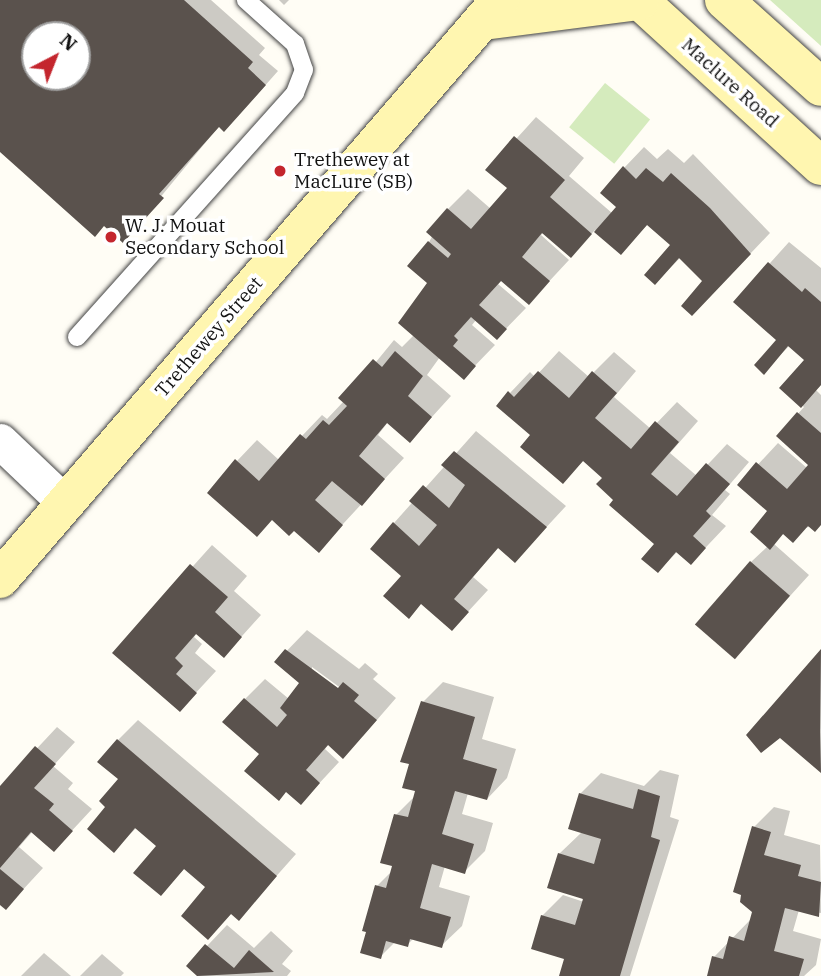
<!DOCTYPE html>
<style>
body{margin:0}
#map{position:relative;width:821px;height:976px;overflow:hidden;background:#fffdf5;font-family:"IBM Plex Serif",serif}
div>[style]{position:absolute}
.green>*{inset:0;background:#d5ebbd;transform-origin:0 0}
.shadow>*{inset:0;background:#0003}
.building>*{inset:0;background:#5a524d;transform-origin:0 0}
.roads{filter:drop-shadow(0 0 2px #444) drop-shadow(0 0 2px #444)}
.service>*{height:18px;margin:-9px;padding:0 9px;transform-origin:9px;border-radius:9px;background:#fff}
.minor>*{height:35px;margin:-17.5px;padding:0 17.5px;transform-origin:17.5px;border-radius:17.5px;background:#fff}
.secondary>*{height:38px;margin:-19px;padding:0 19px;transform-origin:19px;border-radius:19px;background:#fff6b0}
.dots>*{width:19px;height:19px;translate:-50% -50%;box-sizing:border-box;border:4px solid #fff;border-radius:50%}
span{translate:-50% -50%;white-space:nowrap;text-align:center;line-height:1.15;-webkit-text-stroke:7px #fff;paint-order:stroke}
.street-label{font-size:19px;color:#111}
.poi-label{font-size:19px;color:#111}
.left{translate:0 -50%;text-align:left}
.north{position:absolute;left:21px;top:21px;width:70px;height:70px;box-sizing:border-box;background:#fff;border:2px solid #a0a0a0;border-radius:50%;rotate:42deg;font-size:19px;font-weight:700;line-height:28px;text-align:center;color:#111}
.north::after{content:'';display:block;margin:auto;width:24px;height:32px;background:#c4262e;clip-path:polygon(50% 0,100% 100%,50% 72%,0 100%)}
</style>
<div id="map">
<div class="green">
<div style="clip-path:polygon(770px 0,821px 0,821px 46px)"></div>
<div style="left:605px;top:83px;width:58px;height:57px;rotate:39deg"></div>
</div>
<div class="shadow">
<div style="clip-path:polygon(evenodd,0 0,211px 0,265px 48px,259px 55px,278px 71px,237px 117px,220px 125px,135px 228px,105px 224px,0 150px,0 0,35px 35px,77px 35px,77px 77px,35px 77px,35px 35px)"></div>
<div style="clip-path:polygon(279px 0,289px 0,284px 5px)"></div>
<div style="clip-path:polygon(536px 117px,584px 158px,569px 176px,612px 213px,618px 207px,624px 168px,644px 147px,657px 159px,668px 149px,684px 163px,693px 154px,770px 233px,713px 293px,681px 257px,655px 283px,673px 244px,648px 224px,621px 252px,595px 230px,571px 255px,544px 232px,541px 235px,569px 260px,529px 303px,502px 280px,498px 284px,526px 308px,497px 338px,476px 320px,472px 325px,495px 345px,464px 377px,440px 357px,427px 375px,451px 396px,410px 441px,388px 422px,378px 435px,404px 458px,319px 550px,237px 461px,257px 440px,279px 460px,322px 415px,327px 419px,344px 401px,394px 340px,402px 347px,414px 335px,429px 282px,429px 242px,448px 209px,468px 189px,491px 209px,509px 188px,488px 170px)"></div>
<div style="clip-path:polygon(789px 242px,821px 268px,821px 385px,816px 390px,821px 395px,821px 524px,784px 533px,774px 544px,809px 575px,735px 657px,751px 562px,768px 546px,770px 511px,739px 485px,778px 443px,807px 468px,811px 464px,778px 436px,804px 407px,781px 388px,807px 360px,790px 345px,764px 372px,778px 340px,735px 302px)"></div>
<div style="clip-path:polygon(559px 351px,589px 377px,614px 352px,636px 371px,614px 397px,651px 429px,677px 402px,698px 421px,670px 453px,697px 476px,727px 444px,749px 462px,725px 490px,730px 494px,712px 515px,726px 526px,691px 563px,678px 551px,658px 571px,657px 544px,615px 500px,604px 478px,584px 460px,562px 482px,532px 435px,510px 393px,530px 372px,535px 377px)"></div>
<div style="clip-path:polygon(476px 431px,566px 506px,515px 561px,499px 547px,473px 577px,488px 590px,452px 629px,403px 576px,394px 523px)"></div>
<div style="clip-path:polygon(212px 545px,247px 576px,234px 591px,261px 615px,224px 656px,197px 633px,194px 637px,202px 644px,195px 653px,216px 671px,180px 710px,115px 653px)"></div>
<div style="clip-path:polygon(evenodd,307px 630px,359px 669px,365px 663px,378px 674px,373px 679px,396px 698px,363px 736px,329px 744px,325px 749px,339px 762px,301px 803px,262px 754px,245px 699px,265px 679px,289px 699px,301px 683px,276px 662px,307px 630px,312px 667px,346px 692px,344px 695px,312px 671px,312px 667px)"></div>
<div style="clip-path:polygon(821px 652px,821px 771px,780px 736px,748px 735px)"></div>
<div style="clip-path:polygon(443px 682px,494px 697px,482px 739px,516px 749px,507px 778px,487px 799px,468px 793px,462px 814px,493px 823px,485px 851px,464px 872px,445px 866px,439px 887px,470px 896px,462px 926px,441px 946px,414px 938px,407px 945px,395px 942px,380px 957px,377px 886px,393px 870px,396px 815px,416px 795px,423px 702px)"></div>
<div style="clip-path:polygon(138px 720px,296px 854px,239px 918px,232px 913px,208px 937px,208px 887px,185px 868px,161px 894px,159px 845px,137px 827px,114px 851px,108px 807px,120px 778px,118px 740px)"></div>
<div style="clip-path:polygon(57px 727px,75px 742px,53px 766px,73px 783px,68px 789px,92px 809px,54px 850px,33px 831px,19px 847px,43px 868px,6px 908px,0 903px,0 788px)"></div>
<div style="clip-path:polygon(660px 770px,679px 775px,670px 817px,679px 820px,630px 976px,561px 976px,566px 958px,542px 916px,563px 895px,584px 902px,559px 854px,582px 832px,580px 794px,601px 773px,644px 786px)"></div>
<div style="clip-path:polygon(774px 807px,790px 811px,784px 835px,820px 845px,821px 913px,799px 910px,793px 931px,821px 939px,816px 965px,804px 976px,708px 976px,714px 957px,753px 917px,754px 827px)"></div>
<div style="clip-path:polygon(227px 925px,254px 948px,271px 931px,293px 951px,282px 964px,291px 971px,287px 976px,199px 976px,188px 966px)"></div>
<div style="clip-path:polygon(44px 953px,71px 976px,21px 976px)"></div>
<div style="clip-path:polygon(102px 954px,124px 973px,121px 976px,80px 976px)"></div>
</div>
<div class="building">
<div style="clip-path:polygon(evenodd,0 0,184px 0,253px 62px,248px 68px,266px 85px,224px 132px,219px 127px,159px 194px,164px 198px,123px 243px,104px 226px,95px 237px,0 152px,0 0,35px 35px,77px 35px,77px 77px,35px 77px,35px 35px)"></div>
<div style="clip-path:polygon(514px 136px,565px 180px,550px 197px,592px 234px,571px 258px,542px 233px,522px 257px,550px 281px,529px 305px,501px 281px,479px 305px,507px 329px,497px 340px,471px 317px,454px 336px,458px 340px,453px 346px,476px 366px,464px 380px,398px 323px,427px 283px,407px 266px,428px 241px,448px 258px,451px 254px,426px 232px,447px 208px,471px 229px,507px 188px,485px 170px)"></div>
<div style="clip-path:polygon(623px 166px,636px 179px,646px 168px,663px 182px,671px 173px,710px 208px,751px 254px,692px 316px,681px 306px,702px 281px,679px 258px,655px 285px,644px 275px,670px 245px,647px 225px,621px 255px,594px 232px,616px 207px,600px 193px)"></div>
<div style="clip-path:polygon(768px 262px,802px 292px,805px 288px,821px 302px,821px 385px,801px 408px,779px 388px,804px 360px,788px 346px,764px 375px,754px 365px,776px 340px,733px 302px)"></div>
<div style="clip-path:polygon(395px 351px,423px 376px,408px 396px,432px 417px,410px 443px,387px 423px,359px 456px,385px 479px,362px 506px,332px 481px,315px 500px,343px 525px,319px 553px,294px 531px,289px 536px,272px 520px,257px 537px,207px 493px,235px 459px,259px 481px,300px 434px,306px 439px,323px 420px,329px 425px,347px 406px,338px 398px,373px 359px,382px 367px)"></div>
<div style="clip-path:polygon(538px 371px,569px 398px,592px 371px,617px 393px,595px 418px,631px 449px,655px 421px,679px 442px,651px 474px,677px 496px,706px 463px,730px 484px,706px 511px,711px 516px,693px 536px,706px 548px,691px 565px,676px 552px,658px 573px,641px 559px,654px 544px,609px 505px,613px 500px,596px 484px,602px 478px,583px 461px,563px 484px,520px 447px,530px 435px,496px 406px,508px 391px,514px 397px)"></div>
<div style="clip-path:polygon(797px 412px,821px 433px,821px 525px,815px 532px,808px 526px,793px 543px,783px 534px,770px 550px,750px 532px,767px 511px,737px 485px,756px 462px,787px 489px,808px 465px,776px 436px)"></div>
<div style="clip-path:polygon(454px 451px,547px 527px,515px 563px,498px 548px,454px 599px,469px 612px,452px 631px,421px 604px,409px 619px,383px 596px,401px 576px,370px 549px,393px 522px,419px 546px,437px 525px,409px 501px,423px 485px,449px 508px,465px 485px,441px 465px)"></div>
<div style="left:750px;top:561px;width:53px;height:84px;rotate:41deg"></div>
<div style="clip-path:polygon(190px 564px,228px 597px,215px 612px,242px 637px,224px 658px,196px 634px,175px 658px,183px 666px,176px 674px,197px 693px,180px 712px,112px 653px)"></div>
<div style="clip-path:polygon(285px 649px,338px 688px,343px 682px,359px 695px,354px 701px,377px 720px,343px 759px,328px 745px,306px 770px,320px 783px,301px 805px,286px 792px,279px 801px,244px 771px,259px 754px,222px 722px,244px 698px,277px 727px,287px 715px,280px 708px,299px 683px,274px 662px)"></div>
<div style="clip-path:polygon(821px 649px,820px 732px,821px 773px,780px 738px,761px 753px,746px 735px)"></div>
<div style="clip-path:polygon(421px 701px,475px 717px,463px 759px,497px 769px,487px 800px,455px 791px,442px 834px,474px 844px,465px 874px,432px 864px,420px 908px,451px 917px,442px 948px,410px 939px,408px 947px,386px 941px,381px 959px,360px 953px,366px 932px,362px 931px,375px 885px,386px 888px,392px 866px,380px 863px,394px 814px,408px 817px,415px 791px,402px 788px,409px 764px,400px 762px)"></div>
<div style="clip-path:polygon(117px 739px,277px 876px,239px 921px,231px 914px,208px 940px,181px 916px,205px 887px,184px 869px,161px 896px,133px 873px,156px 846px,135px 828px,114px 853px,87px 829px,105px 807px,99px 801px,118px 779px,97px 762px)"></div>
<div style="clip-path:polygon(35px 746px,56px 764px,34px 788px,54px 804px,49px 810px,73px 831px,54px 852px,31px 832px,0 868px,0 786px)"></div>
<div style="clip-path:polygon(638px 789px,660px 796px,651px 837px,660px 840px,620px 976px,559px 976px,564px 959px,531px 949px,541px 915px,575px 925px,583px 899px,547px 888px,558px 853px,594px 864px,601px 839px,568px 829px,579px 793px,633px 809px)"></div>
<div style="clip-path:polygon(752px 826px,771px 832px,764px 855px,801px 865px,798px 876px,821px 882px,819px 917px,785px 908px,774px 951px,804px 959px,799px 976px,707px 976px,712px 956px,723px 959px,729px 936px,744px 941px,752px 912px,740px 902px,741px 895px,733px 892px)"></div>
<div style="clip-path:polygon(0 869px,24px 889px,6px 910px,0 905px)"></div>
<div style="clip-path:polygon(205px 944px,234px 968px,249px 950px,274px 972px,197px 976px,186px 966px)"></div>
</div>
<div class="roads">
<div class="service">
<div style="left:77px;top:337px;width:327px;rotate:-48.2deg"></div>
<div style="left:295px;top:93px;width:25px;rotate:-69deg"></div>
<div style="left:304px;top:70px;width:28px;rotate:-109deg"></div>
<div style="left:295px;top:44px;width:66px;rotate:-138.1deg"></div>
</div>
<div class="minor">
<div style="left:0;top:441px;width:90px;rotate:43.6deg"></div>
</div>
<div class="secondary">
<div style="left:639px;top:0;width:246px;rotate:42.4deg"></div>
<div style="left:724px;top:0;width:130px;rotate:41.9deg"></div>
<div style="left:483px;top:21px;width:158px;rotate:-7.3deg"></div>
<div style="left:0;top:579px;width:765px;rotate:-49.19deg"></div>
</div>
</div>
<div class="dots">
<div style="left:280px;top:171px;background:#c4262e"></div>
<div style="left:111px;top:237px;background:#c4262e"></div>
</div>
<div class="street-label">
<span style="left:730px;top:83px;rotate:42deg">Maclure Road</span>
<span style="left:209px;top:337px;rotate:-49deg">Trethewey Street</span>
</div>
<div class="poi-label">
<span class="left" style="left:294px;top:171px">Trethewey at<br>MacLure (SB)</span>
<span class="left" style="left:125px;top:237px">W. J. Mouat<br>Secondary School</span>
</div>
<div class="north">N</div>
</div>
